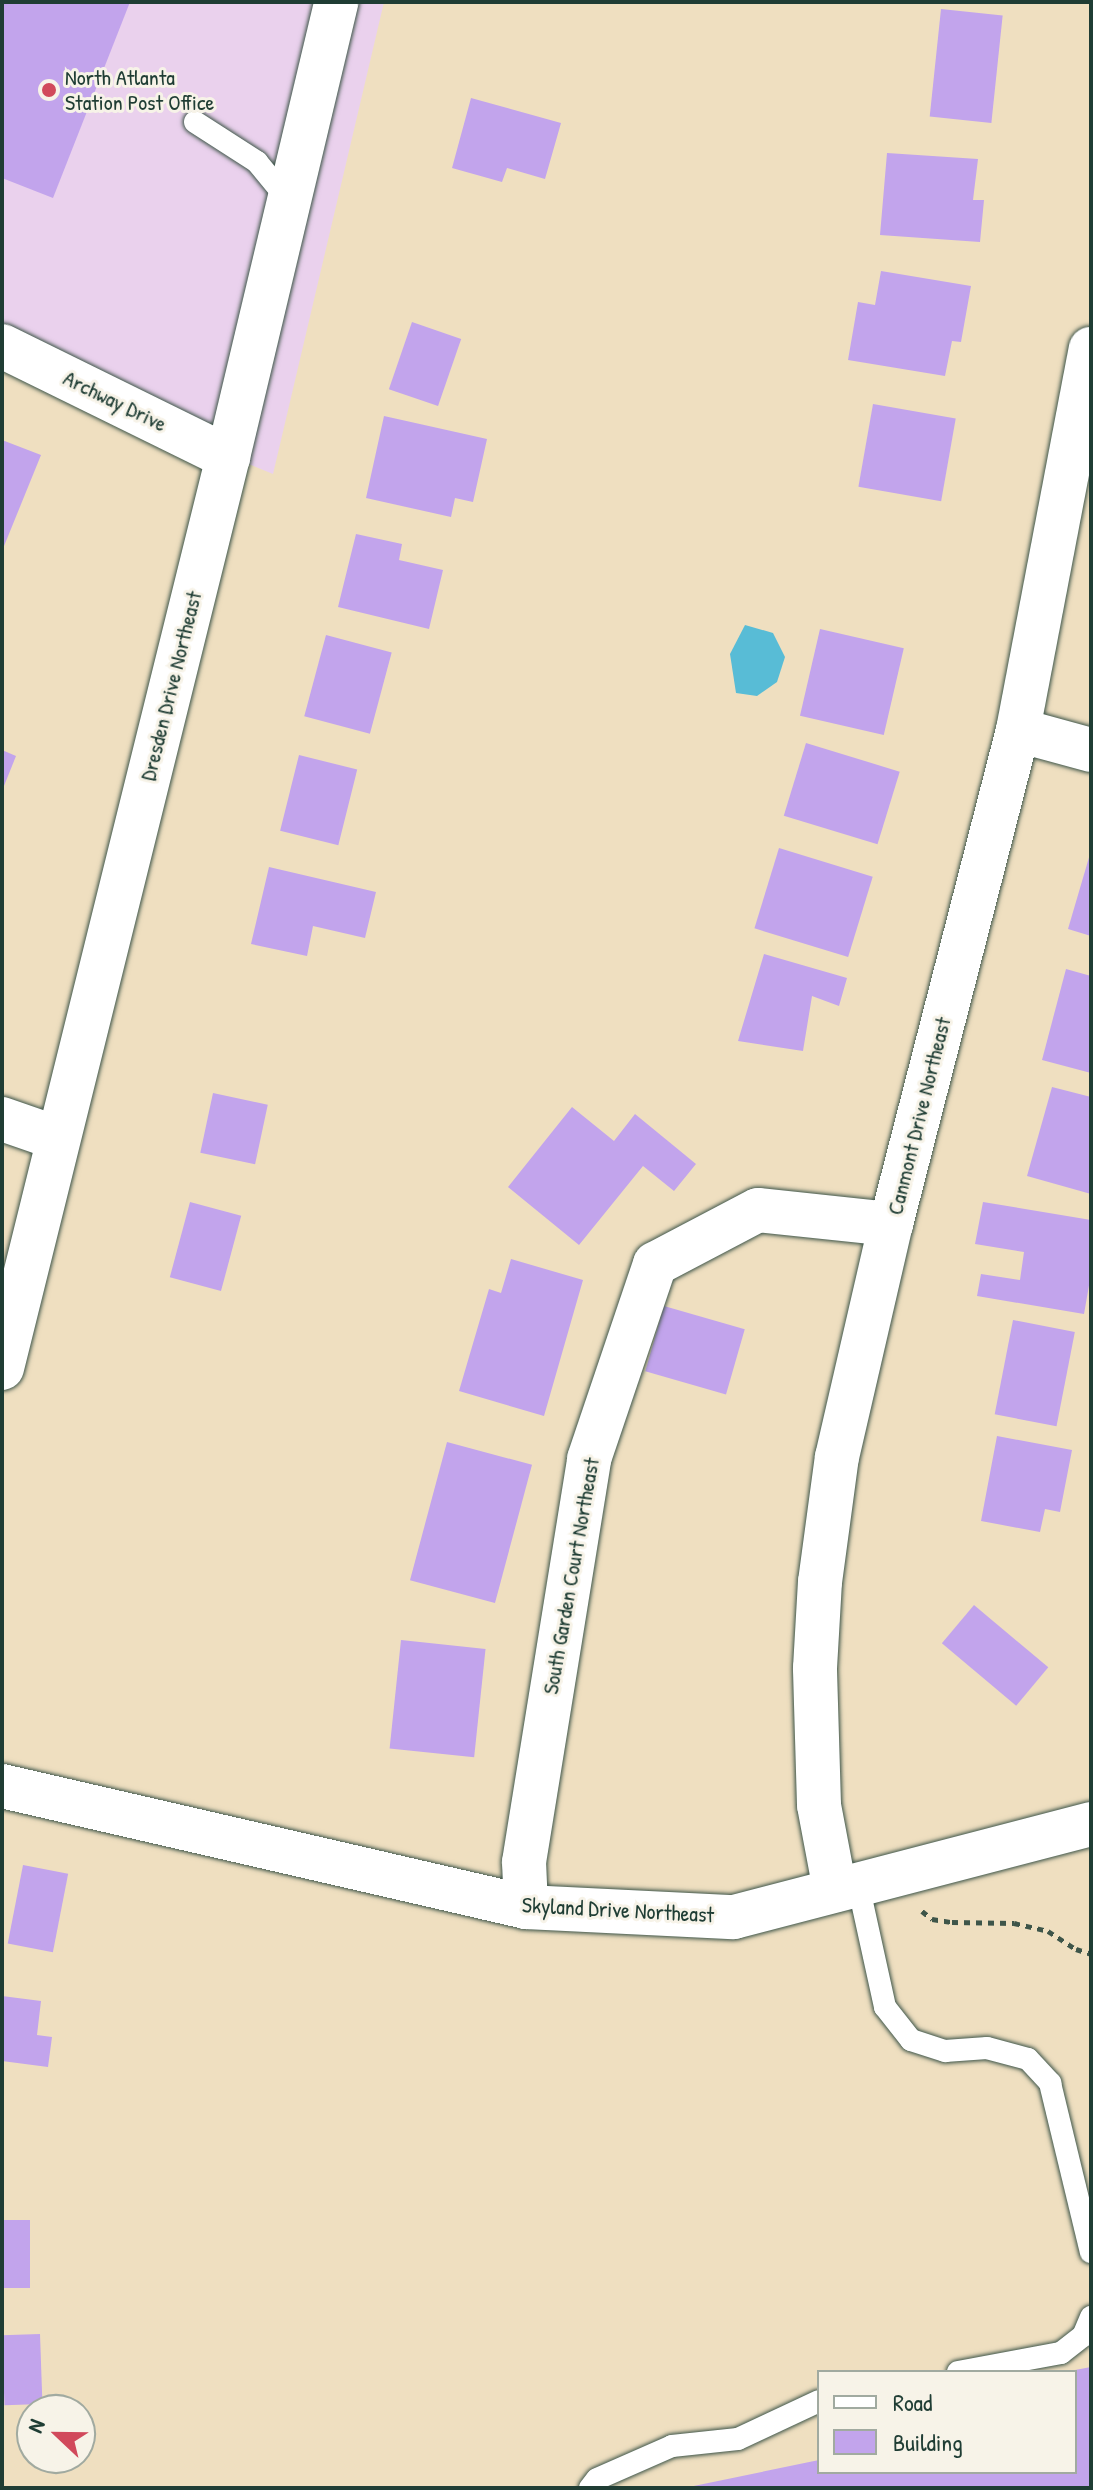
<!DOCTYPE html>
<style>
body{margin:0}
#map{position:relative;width:1093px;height:2490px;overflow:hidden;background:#efdfc0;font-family:"Patrick Hand",sans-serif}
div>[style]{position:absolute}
.built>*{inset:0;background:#ead1ed}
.water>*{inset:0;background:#58bcd6}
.building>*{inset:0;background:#c2a4ec;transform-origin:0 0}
.path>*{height:5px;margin-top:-2.5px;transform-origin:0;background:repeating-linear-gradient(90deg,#3e5549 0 6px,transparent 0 12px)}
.roads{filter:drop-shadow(0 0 2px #3e5549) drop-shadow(0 0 2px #3e5549)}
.lane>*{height:22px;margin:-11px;padding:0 11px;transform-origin:11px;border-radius:11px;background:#fff}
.street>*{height:44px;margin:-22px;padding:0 22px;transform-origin:22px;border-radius:22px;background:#fff}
.secondary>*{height:44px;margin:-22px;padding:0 22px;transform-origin:22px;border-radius:22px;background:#fff}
.dots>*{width:22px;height:22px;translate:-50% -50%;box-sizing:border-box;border:4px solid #f7f3e8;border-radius:50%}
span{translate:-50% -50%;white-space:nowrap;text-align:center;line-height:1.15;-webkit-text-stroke:6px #f7f3e8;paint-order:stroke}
.poi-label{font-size:22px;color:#1f3d34}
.left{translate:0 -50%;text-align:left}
.street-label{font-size:22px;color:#1f3d34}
.frame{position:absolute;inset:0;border:4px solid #1f3d34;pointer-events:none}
.legend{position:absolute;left:817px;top:2370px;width:260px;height:104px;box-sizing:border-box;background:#f7f3e8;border:2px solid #a1aaa0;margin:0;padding:10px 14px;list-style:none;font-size:24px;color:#1f3d34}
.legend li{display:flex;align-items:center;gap:16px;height:40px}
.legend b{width:40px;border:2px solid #a1aaa0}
.north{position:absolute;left:16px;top:2394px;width:80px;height:80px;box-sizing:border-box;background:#f7f3e8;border:2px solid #a1aaa0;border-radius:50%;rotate:292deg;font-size:22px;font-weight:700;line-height:32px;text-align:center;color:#1f3d34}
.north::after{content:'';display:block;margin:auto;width:28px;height:36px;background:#d1495b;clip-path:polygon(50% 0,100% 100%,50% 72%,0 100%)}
</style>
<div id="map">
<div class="built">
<div style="clip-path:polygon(2px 2px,384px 2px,273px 474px,2px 364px)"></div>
</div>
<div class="water">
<div style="clip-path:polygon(745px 625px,773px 633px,785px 657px,777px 682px,757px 696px,736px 693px,730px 654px)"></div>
</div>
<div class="building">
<div style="clip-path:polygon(2px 2px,130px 2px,53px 198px,2px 178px)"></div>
<div style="left:941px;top:9px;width:62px;height:108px;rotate:6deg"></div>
<div style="clip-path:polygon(471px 98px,561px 123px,545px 179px,507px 168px,502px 182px,452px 168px)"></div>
<div style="clip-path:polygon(887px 153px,978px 159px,973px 200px,984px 200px,980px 242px,880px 235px)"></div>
<div style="clip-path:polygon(881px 271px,971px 286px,961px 342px,952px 341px,945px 376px,848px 360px,858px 302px,875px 305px)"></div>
<div style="left:412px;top:322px;width:52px;height:71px;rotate:19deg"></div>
<div style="left:873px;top:404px;width:84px;height:84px;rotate:10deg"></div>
<div style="clip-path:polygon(384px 416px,487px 439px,473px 502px,455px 498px,451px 517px,366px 498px)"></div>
<div style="clip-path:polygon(2px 440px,41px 455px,2px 551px)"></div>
<div style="clip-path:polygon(356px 534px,402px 544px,399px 560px,443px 570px,429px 629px,338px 607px)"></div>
<div style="left:820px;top:629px;width:86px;height:89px;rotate:13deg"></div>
<div style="left:326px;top:635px;width:68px;height:84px;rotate:15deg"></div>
<div style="left:806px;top:743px;width:98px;height:76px;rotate:17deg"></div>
<div style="clip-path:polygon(2px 750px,16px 756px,2px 791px)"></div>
<div style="left:299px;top:755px;width:60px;height:78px;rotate:14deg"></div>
<div style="left:779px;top:848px;width:98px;height:84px;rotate:17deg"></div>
<div style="clip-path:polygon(1090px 854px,1091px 855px,1091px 936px,1068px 929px)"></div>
<div style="clip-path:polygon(269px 867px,376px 892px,365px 938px,313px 926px,307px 956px,251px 944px)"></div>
<div style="clip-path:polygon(764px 954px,847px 978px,839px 1006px,812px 996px,803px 1051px,738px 1041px)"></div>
<div style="clip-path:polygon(1066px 969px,1091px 976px,1091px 1073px,1042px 1060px)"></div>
<div style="clip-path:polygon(1052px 1087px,1091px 1097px,1091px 1194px,1027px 1176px)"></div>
<div style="left:213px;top:1093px;width:56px;height:61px;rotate:12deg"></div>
<div style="clip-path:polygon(572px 1107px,614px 1141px,635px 1114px,696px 1164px,674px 1191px,643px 1166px,579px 1245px,508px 1187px)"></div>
<div style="left:190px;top:1202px;width:53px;height:78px;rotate:15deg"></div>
<div style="clip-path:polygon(983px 1202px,1091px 1220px,1091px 1274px,1084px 1314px,977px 1296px,981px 1274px,1020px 1280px,1024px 1252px,975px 1244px)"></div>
<div style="clip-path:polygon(511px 1259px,583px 1280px,544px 1416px,459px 1391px,489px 1289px,501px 1293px)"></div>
<div style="left:664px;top:1306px;width:84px;height:68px;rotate:16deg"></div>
<div style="left:1013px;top:1320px;width:63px;height:96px;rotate:11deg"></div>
<div style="clip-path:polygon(997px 1436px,1072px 1450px,1060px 1512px,1045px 1509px,1040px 1532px,981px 1521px)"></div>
<div style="left:447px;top:1442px;width:88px;height:143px;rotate:15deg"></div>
<div style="left:974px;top:1605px;width:97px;height:50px;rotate:40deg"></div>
<div style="left:401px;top:1640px;width:85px;height:109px;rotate:6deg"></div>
<div style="left:23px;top:1865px;width:46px;height:80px;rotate:11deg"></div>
<div style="clip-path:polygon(2px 1996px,41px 2001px,37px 2035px,52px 2037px,48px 2067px,2px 2061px)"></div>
<div style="left:2px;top:2220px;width:28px;height:68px"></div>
<div style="left:40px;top:2334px;width:70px;height:38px;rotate:88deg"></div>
<div style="clip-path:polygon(1091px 2367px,1091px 2488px,684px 2488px,819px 2460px,819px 2472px,1075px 2472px,1075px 2370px)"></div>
</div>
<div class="path">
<div style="left:922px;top:1911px;width:13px;rotate:39deg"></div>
<div style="left:932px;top:1919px;width:20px;rotate:9deg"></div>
<div style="left:952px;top:1922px;width:62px;rotate:0.9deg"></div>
<div style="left:1014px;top:1923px;width:35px;rotate:13deg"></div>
<div style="left:1048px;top:1931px;width:33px;rotate:33deg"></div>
<div style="left:1076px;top:1949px;width:16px;rotate:18deg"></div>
</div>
<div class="roads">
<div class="lane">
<div style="left:195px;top:122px;width:74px;rotate:32.8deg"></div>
<div style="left:257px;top:162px;width:50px;rotate:50.6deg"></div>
<div style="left:858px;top:1884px;width:126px;rotate:77.6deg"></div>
<div style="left:885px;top:2007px;width:42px;rotate:51.8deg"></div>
<div style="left:911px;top:2040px;width:36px;rotate:18deg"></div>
<div style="left:945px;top:2051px;width:42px;rotate:-4.1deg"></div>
<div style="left:987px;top:2048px;width:42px;rotate:15deg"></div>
<div style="left:1028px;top:2059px;width:33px;rotate:47deg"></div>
<div style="left:1050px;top:2083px;width:174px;rotate:76.4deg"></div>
<div style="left:958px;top:2372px;width:105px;rotate:-10.5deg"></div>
<div style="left:1061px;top:2353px;width:28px;rotate:-38deg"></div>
<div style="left:1083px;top:2336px;width:21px;rotate:-67deg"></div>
<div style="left:590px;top:2488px;width:11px;rotate:-52deg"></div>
<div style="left:597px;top:2479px;width:82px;rotate:-23.7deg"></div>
<div style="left:672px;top:2446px;width:66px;rotate:-6.1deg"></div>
<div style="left:738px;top:2439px;width:89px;rotate:-25.1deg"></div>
</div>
<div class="street">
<div style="left:2px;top:346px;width:252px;rotate:26.2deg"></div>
<div style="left:1018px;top:730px;width:76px;rotate:15.3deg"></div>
<div style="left:2px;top:1119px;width:58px;rotate:19.1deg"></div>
<div style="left:2px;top:1786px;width:538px;rotate:13deg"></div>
<div style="left:526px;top:1907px;width:208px;rotate:2.8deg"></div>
<div style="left:734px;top:1917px;width:369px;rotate:-14.6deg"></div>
<div style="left:835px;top:1890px;width:86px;rotate:-100.7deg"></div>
<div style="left:819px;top:1805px;width:137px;rotate:-91.7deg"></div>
<div style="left:815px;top:1668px;width:86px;rotate:-86.7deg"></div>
<div style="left:820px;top:1582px;width:126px;rotate:-82.3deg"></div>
<div style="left:837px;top:1457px;width:239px;rotate:-77deg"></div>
<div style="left:891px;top:1224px;width:510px;rotate:-75.58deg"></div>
<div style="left:1018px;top:730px;width:388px;rotate:-79.2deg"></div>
<div style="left:526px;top:1907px;width:45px;rotate:-92.5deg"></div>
<div style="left:524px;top:1862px;width:408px;rotate:-80.8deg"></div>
<div style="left:589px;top:1459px;width:206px;rotate:-71.3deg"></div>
<div style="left:655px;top:1264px;width:116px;rotate:-27.7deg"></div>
<div style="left:758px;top:1210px;width:134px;rotate:6deg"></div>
</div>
<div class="secondary">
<div style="left:2px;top:1368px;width:939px;rotate:-76.07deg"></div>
<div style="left:228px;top:457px;width:468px;rotate:-76.6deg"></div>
</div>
</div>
<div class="dots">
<div style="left:49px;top:90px;background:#d1495b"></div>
</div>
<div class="poi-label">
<span class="left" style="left:65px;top:90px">North Atlanta<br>Station Post Office</span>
</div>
<div class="street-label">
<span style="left:115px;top:401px;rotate:26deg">Archway Drive</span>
<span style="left:171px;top:686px;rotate:-76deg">Dresden Drive Northeast</span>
<span style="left:919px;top:1116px;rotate:-76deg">Canmont Drive Northeast</span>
<span style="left:571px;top:1576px;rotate:-80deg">South Garden Court Northeast</span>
<span style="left:618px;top:1910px;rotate:3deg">Skyland Drive Northeast</span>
</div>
<div class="frame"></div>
<ul class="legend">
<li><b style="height:10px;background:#fff"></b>Road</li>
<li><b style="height:22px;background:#c2a4ec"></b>Building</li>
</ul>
<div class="north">N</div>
</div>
